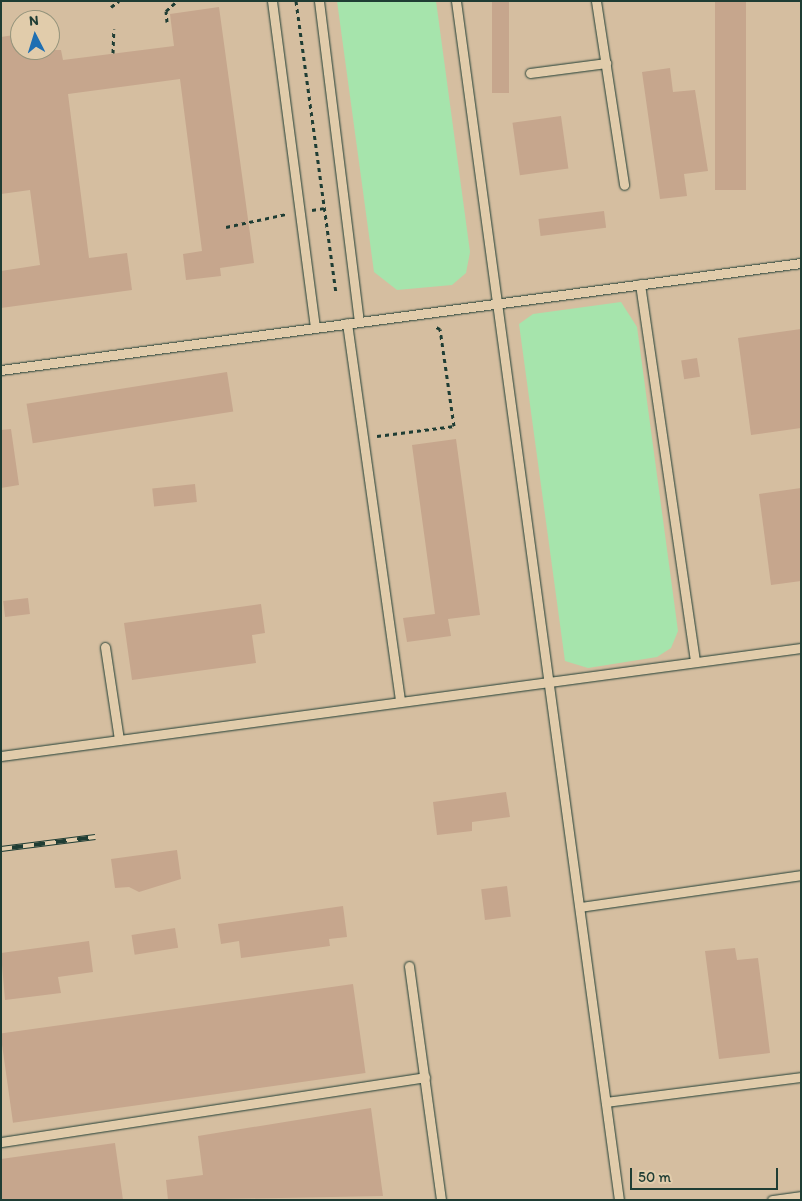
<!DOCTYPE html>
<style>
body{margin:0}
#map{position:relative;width:802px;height:1201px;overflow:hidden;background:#e1ccab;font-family:Itim,sans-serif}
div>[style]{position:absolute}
.built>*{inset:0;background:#d5bea0}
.green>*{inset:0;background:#a6e4ac}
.building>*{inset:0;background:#c6a68d;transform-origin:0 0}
.path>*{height:3px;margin-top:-1.5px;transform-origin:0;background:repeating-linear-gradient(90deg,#1f3d34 0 4px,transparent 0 8px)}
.roads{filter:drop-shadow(0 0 1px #1f3d34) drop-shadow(0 0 1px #1f3d34)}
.lane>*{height:9px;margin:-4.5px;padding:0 4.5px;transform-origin:4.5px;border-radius:4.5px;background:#e1ccab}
.rail>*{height:5.5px;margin-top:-2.75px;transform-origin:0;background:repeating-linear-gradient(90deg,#e1ccab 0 11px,#1f3d34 0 22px);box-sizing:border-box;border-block:1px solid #1f3d34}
span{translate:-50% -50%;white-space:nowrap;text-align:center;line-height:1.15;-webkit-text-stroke:4px #e1ccab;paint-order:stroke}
.frame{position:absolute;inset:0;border:2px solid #1f3d34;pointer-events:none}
.north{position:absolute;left:10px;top:10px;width:50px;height:50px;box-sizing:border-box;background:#e1ccab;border:1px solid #93937b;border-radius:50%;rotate:355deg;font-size:14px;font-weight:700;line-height:20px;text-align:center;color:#1f3d34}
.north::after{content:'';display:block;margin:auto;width:18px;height:22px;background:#1f6fb2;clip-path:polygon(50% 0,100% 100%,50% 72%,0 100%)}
.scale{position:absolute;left:630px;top:1168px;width:148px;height:22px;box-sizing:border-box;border:2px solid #1f3d34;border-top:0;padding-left:6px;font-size:15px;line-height:18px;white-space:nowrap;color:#1f3d34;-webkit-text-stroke:4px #e1ccab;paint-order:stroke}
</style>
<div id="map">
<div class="built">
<div style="clip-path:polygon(evenodd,1px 1px,801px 1px,801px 1200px,1px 1200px,1px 1px,20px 20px,50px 20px,50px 50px,20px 50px,20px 20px)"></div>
</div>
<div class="green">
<div style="clip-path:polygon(337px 1px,436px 1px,470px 252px,466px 273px,452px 285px,397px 290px,374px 272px)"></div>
<div style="clip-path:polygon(621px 302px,637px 327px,678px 631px,671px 648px,657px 657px,588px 668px,565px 661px,519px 324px,533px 314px)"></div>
</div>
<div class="building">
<div style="left:492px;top:1px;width:17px;height:92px"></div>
<div style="left:715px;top:1px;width:31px;height:189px"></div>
<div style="clip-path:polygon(219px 7px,254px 263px,220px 268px,221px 276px,186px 280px,183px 254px,202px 251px,180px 79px,68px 94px,89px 258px,127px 253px,132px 290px,1px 308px,1px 271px,40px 265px,30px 190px,1px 194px,1px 37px,20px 34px,20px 50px,61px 50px,63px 60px,174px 46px,170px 14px)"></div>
<div style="clip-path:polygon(670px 68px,673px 92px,695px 90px,708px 171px,684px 174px,687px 196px,660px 199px,642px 72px)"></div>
<div style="left:561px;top:116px;width:53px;height:49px;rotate:82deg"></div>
<div style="left:604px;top:211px;width:17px;height:66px;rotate:83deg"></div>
<div style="clip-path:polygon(801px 329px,801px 428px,751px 435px,738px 338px)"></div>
<div style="left:697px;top:358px;width:19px;height:16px;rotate:81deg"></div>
<div style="left:227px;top:372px;width:40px;height:203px;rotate:81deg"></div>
<div style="clip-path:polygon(11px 429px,19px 485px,1px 488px,1px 430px)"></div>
<div style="clip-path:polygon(456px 439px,480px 615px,448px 619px,451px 636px,407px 642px,403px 618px,435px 614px,412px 445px)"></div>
<div style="left:195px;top:484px;width:18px;height:43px;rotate:84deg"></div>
<div style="clip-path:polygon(801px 488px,801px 581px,771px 585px,759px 494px)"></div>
<div style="left:28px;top:598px;width:16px;height:25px;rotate:83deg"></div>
<div style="clip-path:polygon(261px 604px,265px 633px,252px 635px,256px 663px,132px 680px,124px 623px)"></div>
<div style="clip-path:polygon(506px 792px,510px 817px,472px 822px,472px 831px,437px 835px,433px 802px)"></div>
<div style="clip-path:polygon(177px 850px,181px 879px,139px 892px,129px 887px,115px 888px,111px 859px)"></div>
<div style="left:507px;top:886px;width:31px;height:26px;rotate:83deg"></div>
<div style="clip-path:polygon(343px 906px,347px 937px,329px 939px,330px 946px,241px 958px,239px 941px,221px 944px,218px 924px)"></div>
<div style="left:175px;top:928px;width:20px;height:44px;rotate:81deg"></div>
<div style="clip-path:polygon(89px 941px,93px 972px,58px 977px,61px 993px,5px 1000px,1px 953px)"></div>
<div style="clip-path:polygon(735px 948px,737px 960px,758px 958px,770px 1053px,719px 1059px,705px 951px)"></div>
<div style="left:353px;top:984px;width:90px;height:356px;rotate:82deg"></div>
<div style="clip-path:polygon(371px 1108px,383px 1196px,168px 1200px,166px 1180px,203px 1175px,198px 1136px)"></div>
<div style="clip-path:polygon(115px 1143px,123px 1200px,1px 1200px,1px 1159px)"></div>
</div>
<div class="path">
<div style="left:296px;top:1px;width:295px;rotate:82.2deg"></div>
<div style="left:111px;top:7px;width:10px;rotate:-37deg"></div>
<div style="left:167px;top:22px;width:11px;rotate:-95deg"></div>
<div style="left:166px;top:11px;width:15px;rotate:-42deg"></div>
<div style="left:113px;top:53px;width:24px;rotate:-88deg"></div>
<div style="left:312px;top:210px;width:12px;rotate:-9deg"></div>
<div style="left:226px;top:227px;width:61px;rotate:-12.2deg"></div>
<div style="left:377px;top:436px;width:78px;rotate:-7.4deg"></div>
<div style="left:454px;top:426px;width:98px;rotate:-98.2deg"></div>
<div style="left:440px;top:329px;width:7px;rotate:-153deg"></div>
</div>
<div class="roads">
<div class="lane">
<div style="left:272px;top:1px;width:329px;rotate:82.5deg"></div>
<div style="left:319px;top:1px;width:322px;rotate:82.9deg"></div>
<div style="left:456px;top:1px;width:1210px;rotate:82.26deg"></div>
<div style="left:596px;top:1px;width:186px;rotate:81.3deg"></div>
<div style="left:530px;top:73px;width:77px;rotate:-7.5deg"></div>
<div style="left:640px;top:284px;width:381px;rotate:81.7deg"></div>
<div style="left:347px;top:323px;width:382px;rotate:82deg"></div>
<div style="left:1px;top:370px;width:807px;rotate:-7.62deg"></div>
<div style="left:105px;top:647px;width:94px;rotate:81.4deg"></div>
<div style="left:1px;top:756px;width:807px;rotate:-7.69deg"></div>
<div style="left:580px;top:907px;width:223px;rotate:-8.2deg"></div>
<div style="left:409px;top:966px;width:236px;rotate:82.2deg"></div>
<div style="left:606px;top:1102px;width:197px;rotate:-7.3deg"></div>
<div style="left:1px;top:1142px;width:429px;rotate:-8.7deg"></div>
<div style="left:772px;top:1200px;width:29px;rotate:-8deg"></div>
</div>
</div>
<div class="rail">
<div style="left:1px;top:849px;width:95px;rotate:-7.3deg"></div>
</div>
<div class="frame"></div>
<div class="north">N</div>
<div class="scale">50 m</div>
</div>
